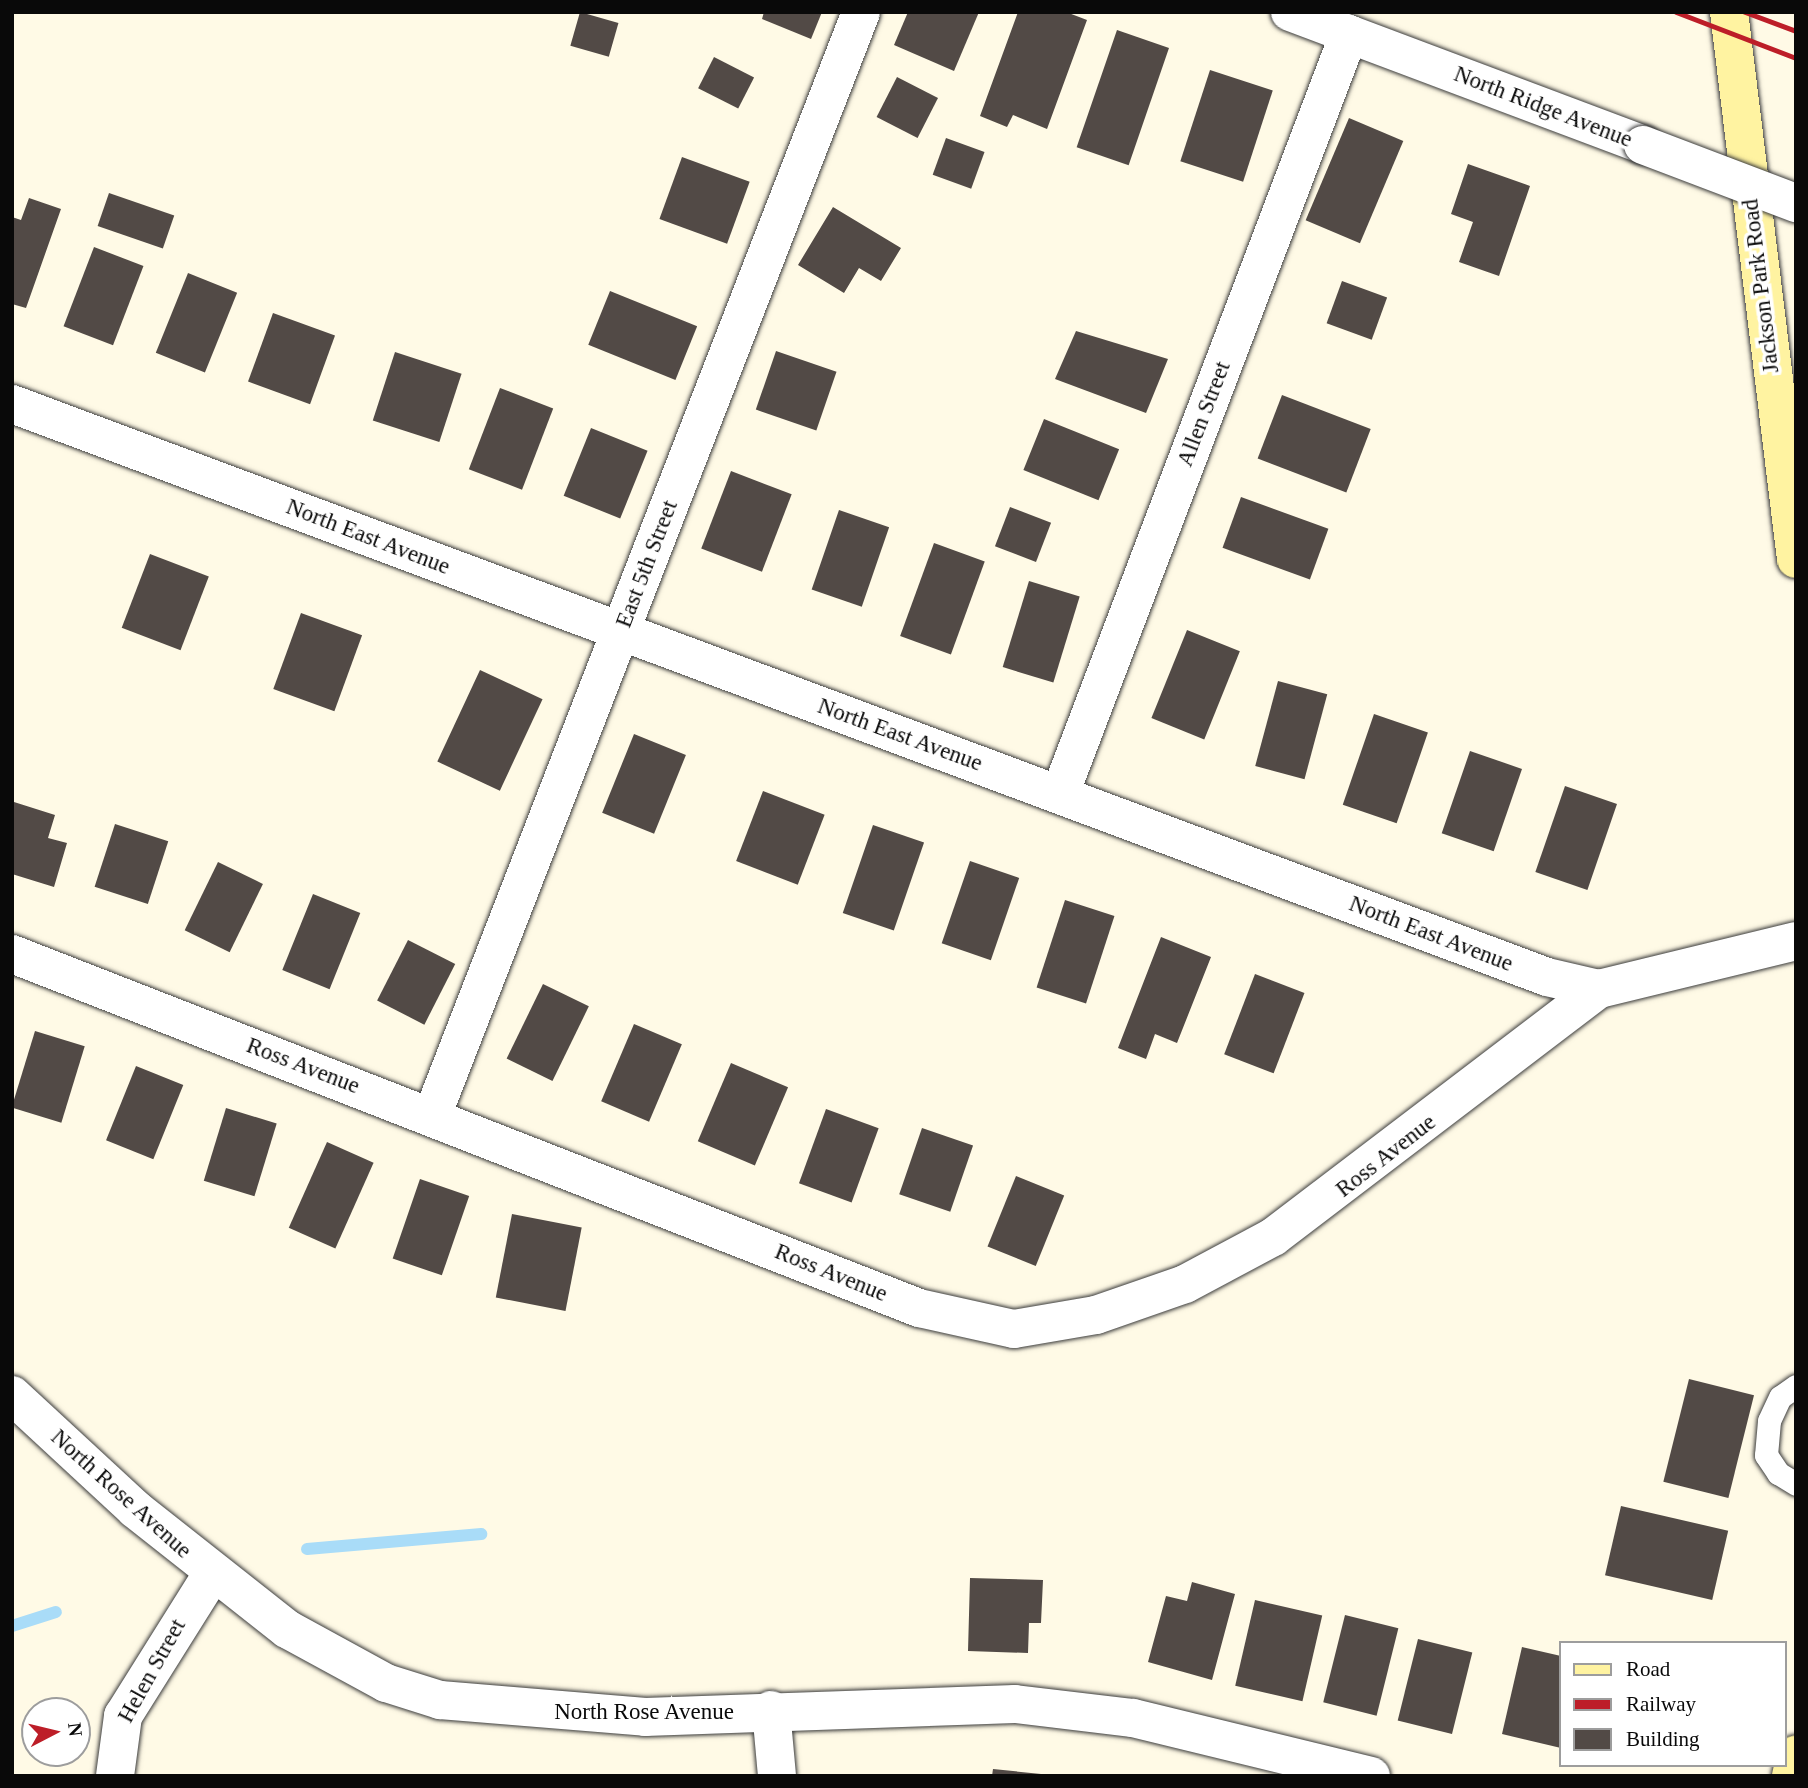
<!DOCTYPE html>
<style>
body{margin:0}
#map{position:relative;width:1808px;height:1788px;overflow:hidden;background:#fffae6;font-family:"Times New Roman",serif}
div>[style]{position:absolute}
.stream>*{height:12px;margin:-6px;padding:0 6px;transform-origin:6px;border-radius:6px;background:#a9dcf8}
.building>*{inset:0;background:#524a46;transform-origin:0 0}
.roads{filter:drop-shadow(0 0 2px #3c3c3c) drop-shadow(0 0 2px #3c3c3c)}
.service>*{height:23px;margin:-11.5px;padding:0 11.5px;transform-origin:11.5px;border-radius:11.5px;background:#fff}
.minor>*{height:38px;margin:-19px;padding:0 19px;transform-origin:19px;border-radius:19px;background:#fff}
.tertiary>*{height:38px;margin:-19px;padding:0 19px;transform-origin:19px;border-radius:19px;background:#fff}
.secondary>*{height:38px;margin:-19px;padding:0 19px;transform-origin:19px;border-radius:19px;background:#fff3a1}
.rail>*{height:5px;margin:-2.5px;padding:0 2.5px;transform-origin:2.5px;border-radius:2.5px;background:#bd1e28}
.bridges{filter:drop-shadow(0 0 2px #3c3c3c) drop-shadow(0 0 2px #3c3c3c)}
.tertiary-bridge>*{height:38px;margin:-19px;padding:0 19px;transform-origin:19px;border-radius:19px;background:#fff}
span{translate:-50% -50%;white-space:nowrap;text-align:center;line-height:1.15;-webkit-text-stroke:7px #fff;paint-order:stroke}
.street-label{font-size:23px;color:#090909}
.frame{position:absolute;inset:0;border:14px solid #090909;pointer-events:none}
.legend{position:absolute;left:1559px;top:1641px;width:228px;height:126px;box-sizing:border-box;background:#fff;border:2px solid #9d9d9d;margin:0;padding:9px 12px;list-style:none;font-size:21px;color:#090909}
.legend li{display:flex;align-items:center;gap:14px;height:35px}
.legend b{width:35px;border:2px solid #9d9d9d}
.north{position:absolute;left:21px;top:1697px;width:70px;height:70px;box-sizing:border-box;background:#fff;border:2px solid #9d9d9d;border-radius:50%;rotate:83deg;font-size:19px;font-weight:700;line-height:28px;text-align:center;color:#090909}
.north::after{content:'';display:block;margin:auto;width:24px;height:32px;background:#bd1e28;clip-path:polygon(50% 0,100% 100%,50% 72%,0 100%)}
</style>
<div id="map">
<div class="stream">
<div style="left:307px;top:1549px;width:175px;rotate:-4.9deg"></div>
<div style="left:12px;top:1626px;width:46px;rotate:-17.7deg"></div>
</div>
<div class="building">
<div style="left:580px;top:12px;width:40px;height:35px;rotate:16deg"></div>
<div style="clip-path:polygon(764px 12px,822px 12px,811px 39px,762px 19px)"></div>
<div style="clip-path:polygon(908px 12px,979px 12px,954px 71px,894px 45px)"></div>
<div style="clip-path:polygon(1018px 12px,1066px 12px,1087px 20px,1047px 129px,1013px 115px,1007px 127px,980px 116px)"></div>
<div style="left:1117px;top:30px;width:55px;height:124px;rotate:19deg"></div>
<div style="left:714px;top:57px;width:45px;height:35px;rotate:27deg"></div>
<div style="left:1210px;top:70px;width:66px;height:96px;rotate:18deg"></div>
<div style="left:897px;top:77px;width:46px;height:45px;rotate:27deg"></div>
<div style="left:1349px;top:118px;width:59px;height:111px;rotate:23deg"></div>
<div style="left:946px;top:138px;width:41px;height:39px;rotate:20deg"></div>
<div style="left:682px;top:157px;width:72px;height:66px;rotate:20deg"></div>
<div style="clip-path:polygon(1468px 164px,1530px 186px,1499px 276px,1459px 262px,1473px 222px,1451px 214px)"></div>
<div style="left:109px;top:193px;width:69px;height:35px;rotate:19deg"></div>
<div style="clip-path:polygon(29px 198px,61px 209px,26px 308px,12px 304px,12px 217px,21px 220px)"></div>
<div style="clip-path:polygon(833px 207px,901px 248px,881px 281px,859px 268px,844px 293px,798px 265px)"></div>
<div style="left:94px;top:247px;width:53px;height:85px;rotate:21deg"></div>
<div style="left:188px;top:273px;width:53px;height:86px;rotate:22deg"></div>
<div style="left:1342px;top:281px;width:48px;height:45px;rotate:20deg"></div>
<div style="left:610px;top:291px;width:94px;height:58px;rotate:22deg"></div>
<div style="left:273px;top:313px;width:66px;height:73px;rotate:20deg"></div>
<div style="clip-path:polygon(1076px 331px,1168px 359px,1146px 413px,1055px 379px)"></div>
<div style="left:776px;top:351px;width:64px;height:62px;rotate:19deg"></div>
<div style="left:395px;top:352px;width:70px;height:72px;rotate:18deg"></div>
<div style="left:500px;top:388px;width:57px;height:87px;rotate:21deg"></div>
<div style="left:1282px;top:395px;width:95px;height:68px;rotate:21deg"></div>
<div style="left:1044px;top:419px;width:81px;height:55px;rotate:22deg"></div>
<div style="left:591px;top:428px;width:61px;height:73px;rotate:22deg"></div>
<div style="left:731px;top:471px;width:65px;height:83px;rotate:21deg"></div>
<div style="left:1241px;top:497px;width:93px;height:54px;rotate:20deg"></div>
<div style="left:1010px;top:507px;width:44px;height:42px;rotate:21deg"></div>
<div style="left:839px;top:510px;width:53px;height:84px;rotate:19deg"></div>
<div style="left:934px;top:543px;width:54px;height:99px;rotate:20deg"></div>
<div style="left:150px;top:554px;width:63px;height:79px;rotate:21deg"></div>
<div style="left:1029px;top:581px;width:53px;height:90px;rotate:17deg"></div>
<div style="left:301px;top:613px;width:65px;height:81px;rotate:20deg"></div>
<div style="left:1187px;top:630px;width:57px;height:95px;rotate:22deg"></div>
<div style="left:480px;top:670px;width:69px;height:101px;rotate:25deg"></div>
<div style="left:1278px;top:681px;width:51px;height:88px;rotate:15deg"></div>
<div style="left:1374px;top:714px;width:57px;height:96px;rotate:19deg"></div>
<div style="left:634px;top:734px;width:56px;height:85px;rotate:22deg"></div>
<div style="left:1470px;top:751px;width:55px;height:87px;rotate:19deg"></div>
<div style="left:1565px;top:786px;width:55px;height:91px;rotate:19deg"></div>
<div style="left:763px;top:791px;width:66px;height:75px;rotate:21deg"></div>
<div style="clip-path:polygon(14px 802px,55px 815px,48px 838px,67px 843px,54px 887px,12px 874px)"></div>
<div style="left:115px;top:824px;width:56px;height:66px;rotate:18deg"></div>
<div style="left:873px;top:825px;width:54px;height:93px;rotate:19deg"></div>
<div style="left:970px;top:861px;width:52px;height:87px;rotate:19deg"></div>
<div style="left:218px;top:862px;width:50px;height:76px;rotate:26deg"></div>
<div style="left:313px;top:894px;width:51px;height:82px;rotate:22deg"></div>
<div style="left:1065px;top:900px;width:52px;height:92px;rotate:18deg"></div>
<div style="clip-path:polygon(1161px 937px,1211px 957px,1177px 1043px,1155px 1034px,1146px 1059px,1118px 1048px)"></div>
<div style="left:408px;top:940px;width:53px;height:68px;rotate:27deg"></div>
<div style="left:1255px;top:974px;width:53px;height:86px;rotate:21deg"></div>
<div style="left:543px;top:984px;width:51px;height:83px;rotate:26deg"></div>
<div style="left:634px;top:1024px;width:52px;height:84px;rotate:23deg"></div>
<div style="left:35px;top:1031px;width:52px;height:80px;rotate:17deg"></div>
<div style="left:731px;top:1063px;width:62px;height:85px;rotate:23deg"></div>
<div style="left:136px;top:1066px;width:51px;height:80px;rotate:22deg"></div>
<div style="left:226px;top:1108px;width:53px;height:76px;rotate:17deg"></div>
<div style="left:826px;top:1109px;width:56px;height:79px;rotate:20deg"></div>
<div style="left:922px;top:1128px;width:54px;height:70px;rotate:19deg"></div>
<div style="left:327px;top:1142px;width:51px;height:94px;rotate:24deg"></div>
<div style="left:1016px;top:1176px;width:52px;height:76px;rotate:22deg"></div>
<div style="left:420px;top:1179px;width:52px;height:84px;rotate:19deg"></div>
<div style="left:512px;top:1214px;width:71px;height:85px;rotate:11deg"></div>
<div style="left:1689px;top:1379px;width:67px;height:106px;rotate:14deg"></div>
<div style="left:1621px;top:1506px;width:110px;height:71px;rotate:13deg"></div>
<div style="clip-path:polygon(970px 1578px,1043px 1580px,1041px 1623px,1029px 1623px,1028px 1653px,968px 1651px)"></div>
<div style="clip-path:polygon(1192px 1582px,1235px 1594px,1212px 1680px,1148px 1662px,1166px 1596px,1187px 1601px)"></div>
<div style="left:1255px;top:1600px;width:69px;height:88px;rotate:13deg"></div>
<div style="left:1345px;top:1615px;width:55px;height:90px;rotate:14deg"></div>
<div style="left:1418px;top:1639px;width:56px;height:84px;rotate:14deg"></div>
<div style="clip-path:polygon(1522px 1647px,1561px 1656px,1561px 1748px,1502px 1734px)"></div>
<div style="clip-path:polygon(993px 1769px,1041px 1774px,1041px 1776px,992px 1776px)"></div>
</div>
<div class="roads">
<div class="service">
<div style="left:1796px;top:1386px;width:19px;rotate:145deg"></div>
<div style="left:1780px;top:1397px;width:26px;rotate:115deg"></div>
<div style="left:1769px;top:1421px;width:34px;rotate:95deg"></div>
<div style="left:1766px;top:1455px;width:22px;rotate:56deg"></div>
<div style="left:1778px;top:1473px;width:21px;rotate:31deg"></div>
</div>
<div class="minor">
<div style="left:12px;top:404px;width:1638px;rotate:20.47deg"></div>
<div style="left:1547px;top:977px;width:53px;rotate:13deg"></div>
<div style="left:1599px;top:989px;width:203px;rotate:-13.7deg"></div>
<div style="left:1060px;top:794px;width:813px;rotate:-69.18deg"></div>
<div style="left:12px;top:954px;width:974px;rotate:21.32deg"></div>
<div style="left:919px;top:1308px;width:97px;rotate:12.5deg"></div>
<div style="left:1014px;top:1329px;width:83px;rotate:-9.7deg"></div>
<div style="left:1096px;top:1315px;width:94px;rotate:-19.2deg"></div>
<div style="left:1185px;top:1284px;width:100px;rotate:-28.1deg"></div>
<div style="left:1273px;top:1237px;width:410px;rotate:-37.3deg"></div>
<div style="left:432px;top:1116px;width:1184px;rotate:-68.76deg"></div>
<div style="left:12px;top:1395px;width:168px;rotate:42.8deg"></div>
<div style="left:135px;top:1509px;width:194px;rotate:38.3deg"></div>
<div style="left:287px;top:1629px;width:113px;rotate:28.6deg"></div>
<div style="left:386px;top:1683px;width:57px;rotate:17.5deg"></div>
<div style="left:440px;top:1700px;width:206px;rotate:4.7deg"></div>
<div style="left:645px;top:1717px;width:370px;rotate:-2deg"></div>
<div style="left:1015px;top:1704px;width:119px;rotate:6.8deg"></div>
<div style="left:1133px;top:1718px;width:245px;rotate:13.7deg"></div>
<div style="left:771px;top:1710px;width:66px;rotate:84.8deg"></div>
<div style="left:115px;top:1776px;width:61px;rotate:-82.4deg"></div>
<div style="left:123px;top:1716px;width:168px;rotate:-57.9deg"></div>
</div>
<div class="tertiary">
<div style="left:1290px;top:12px;width:377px;rotate:20.6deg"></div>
</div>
<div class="secondary">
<div style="left:1729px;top:12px;width:551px;rotate:83.02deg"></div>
<div style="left:1791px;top:1776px;width:22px;rotate:-77deg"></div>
</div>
</div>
<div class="rail">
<div style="left:1676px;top:12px;width:129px;rotate:21deg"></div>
<div style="left:1745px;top:12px;width:54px;rotate:20.4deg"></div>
</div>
<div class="bridges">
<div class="tertiary-bridge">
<div style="left:1643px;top:145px;width:164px;rotate:20.8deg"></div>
</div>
</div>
<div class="street-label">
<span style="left:1543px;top:107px;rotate:21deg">North Ridge Avenue</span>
<span style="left:1761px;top:286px;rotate:-97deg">Jackson Park Road</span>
<span style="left:1204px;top:414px;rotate:-69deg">Allen Street</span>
<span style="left:368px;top:537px;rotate:21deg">North East Avenue</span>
<span style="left:647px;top:564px;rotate:-69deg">East 5th Street</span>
<span style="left:900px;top:735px;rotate:20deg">North East Avenue</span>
<span style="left:1431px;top:934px;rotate:21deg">North East Avenue</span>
<span style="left:303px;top:1066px;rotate:21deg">Ross Avenue</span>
<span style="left:1386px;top:1156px;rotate:-38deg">Ross Avenue</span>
<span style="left:831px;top:1273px;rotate:22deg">Ross Avenue</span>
<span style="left:121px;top:1494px;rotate:42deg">North Rose Avenue</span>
<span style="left:152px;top:1671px;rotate:-61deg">Helen Street</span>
<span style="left:644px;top:1712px">North Rose Avenue</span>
</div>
<div class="frame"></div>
<ul class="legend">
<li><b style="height:9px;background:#fff3a1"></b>Road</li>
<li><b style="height:9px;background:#bd1e28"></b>Railway</li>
<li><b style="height:19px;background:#524a46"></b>Building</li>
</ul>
<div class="north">N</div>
</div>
